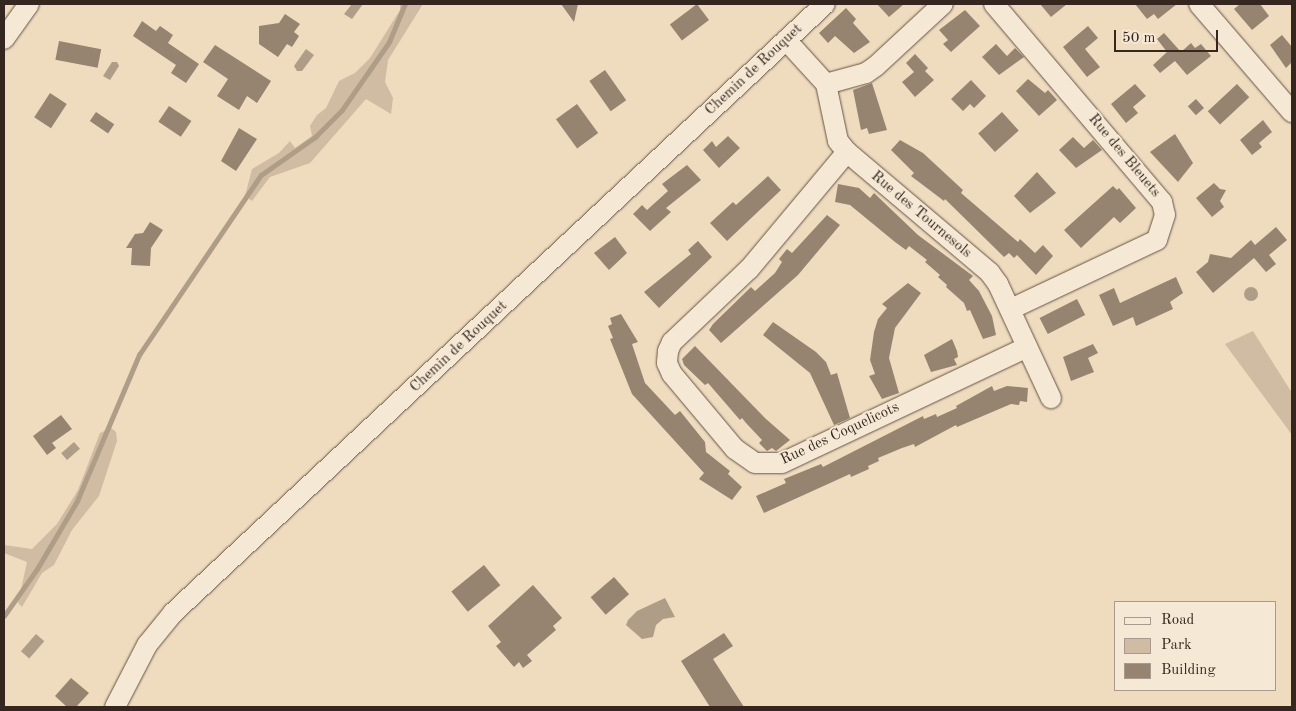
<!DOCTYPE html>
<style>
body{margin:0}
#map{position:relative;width:1296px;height:711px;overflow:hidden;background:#efdbbd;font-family:"Old Standard TT",serif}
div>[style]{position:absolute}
.green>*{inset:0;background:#cfbca2}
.water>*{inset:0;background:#b09d87;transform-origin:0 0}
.round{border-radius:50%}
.stream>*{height:4.5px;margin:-2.25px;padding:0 2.25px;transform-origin:2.25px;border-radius:2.25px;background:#b09d87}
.building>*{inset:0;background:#968471;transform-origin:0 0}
.roads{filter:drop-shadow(0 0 1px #645346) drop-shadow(0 0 1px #645346)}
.minor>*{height:20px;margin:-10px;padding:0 10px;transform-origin:10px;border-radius:10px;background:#f5e8d4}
span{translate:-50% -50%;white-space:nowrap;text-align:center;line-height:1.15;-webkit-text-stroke:4px #f5e8d4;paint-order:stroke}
.street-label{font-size:15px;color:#35261f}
.frame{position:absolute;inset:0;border:5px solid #35261f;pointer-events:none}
.legend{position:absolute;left:1114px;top:601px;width:162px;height:90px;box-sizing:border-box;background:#f5e8d4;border:1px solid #a89a8c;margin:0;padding:6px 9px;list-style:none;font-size:15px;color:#35261f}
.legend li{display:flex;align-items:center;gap:10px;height:25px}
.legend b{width:25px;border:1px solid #a89a8c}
.scale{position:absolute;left:1114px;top:30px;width:104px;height:22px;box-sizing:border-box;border:2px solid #35261f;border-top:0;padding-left:6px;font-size:15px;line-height:18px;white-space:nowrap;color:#35261f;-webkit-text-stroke:4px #f5e8d4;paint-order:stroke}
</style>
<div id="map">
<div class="green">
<div style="clip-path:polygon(400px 4px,423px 4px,388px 60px,385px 82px,393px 98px,391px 114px,366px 99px,310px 163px,270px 177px,252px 201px,245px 196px,252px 169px,279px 153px,290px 141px,295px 148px,312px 136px,310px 126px,317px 115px,326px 108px,339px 81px,355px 73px,370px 58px,400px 10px)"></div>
<div style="clip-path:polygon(1253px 331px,1292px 393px,1292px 435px,1225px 344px)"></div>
<div style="clip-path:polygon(111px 428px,116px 432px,117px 441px,99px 496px,72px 530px,54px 565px,42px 573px,22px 607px,18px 603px,27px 562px,4px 553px,4px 545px,32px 549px,57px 524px,78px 490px,100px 433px)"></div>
</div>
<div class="water">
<div style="clip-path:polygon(352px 4px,363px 4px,352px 19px,344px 14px)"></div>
<div style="clip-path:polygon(306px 49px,314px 55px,302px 71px,297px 71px,294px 66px)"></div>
<div style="clip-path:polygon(112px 62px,117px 62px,119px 66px,110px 80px,103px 76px)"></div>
<div class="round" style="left:1244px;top:287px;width:14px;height:14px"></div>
<div style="left:74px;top:442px;width:9px;height:17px;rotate:49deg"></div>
<div style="clip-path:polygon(665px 598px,675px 617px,663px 619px,656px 625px,653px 637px,642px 639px,626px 625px,628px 620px,637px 611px)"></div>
<div style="left:36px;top:634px;width:11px;height:23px;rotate:41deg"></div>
</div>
<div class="stream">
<div style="left:4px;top:616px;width:57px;rotate:-54.9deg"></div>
<div style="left:37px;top:569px;width:79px;rotate:-59.5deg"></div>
<div style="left:77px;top:501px;width:159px;rotate:-67deg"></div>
<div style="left:139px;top:355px;width:217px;rotate:-55.9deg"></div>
<div style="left:261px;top:175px;width:66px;rotate:-35.1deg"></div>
<div style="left:315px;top:137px;width:38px;rotate:-45deg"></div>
<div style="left:342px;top:110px;width:83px;rotate:-55.3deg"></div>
<div style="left:389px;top:42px;width:41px;rotate:-67.2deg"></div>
</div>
<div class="building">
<div style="clip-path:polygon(561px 4px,578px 4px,574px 22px)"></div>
<div style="left:697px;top:4px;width:20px;height:34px;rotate:53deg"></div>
<div style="clip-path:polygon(877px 4px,904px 4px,889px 17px)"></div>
<div style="clip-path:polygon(1040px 4px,1067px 4px,1051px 17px)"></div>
<div style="clip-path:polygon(1135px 4px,1177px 4px,1158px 19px,1154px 14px,1147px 19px)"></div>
<div style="clip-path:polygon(1240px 4px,1260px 4px,1269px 16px,1252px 30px,1234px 9px)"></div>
<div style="clip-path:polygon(846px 8px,856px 19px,853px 23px,870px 42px,854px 53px,835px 36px,828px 43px,819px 33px)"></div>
<div style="clip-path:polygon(965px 10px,980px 26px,951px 52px,943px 44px,948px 40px,939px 30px)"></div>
<div style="clip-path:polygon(285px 14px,300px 24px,294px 32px,299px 36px,292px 47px,287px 44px,278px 57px,259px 44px,259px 26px,279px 23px)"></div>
<div style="clip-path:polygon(142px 21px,156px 31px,160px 26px,173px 35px,168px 43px,199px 64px,186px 83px,171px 73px,176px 65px,133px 36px)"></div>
<div style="clip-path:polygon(1088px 26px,1098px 38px,1085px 49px,1100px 67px,1087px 77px,1063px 47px)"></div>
<div style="clip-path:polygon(1164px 33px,1181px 52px,1191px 43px,1195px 48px,1201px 44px,1211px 56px,1187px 75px,1175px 61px,1160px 73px,1153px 65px,1167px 52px,1157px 39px)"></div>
<div style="clip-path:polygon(1282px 35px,1292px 47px,1292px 62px,1286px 68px,1270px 45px)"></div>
<div style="left:59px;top:41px;width:43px;height:19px;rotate:11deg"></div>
<div style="clip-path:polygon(996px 44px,1007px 56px,1015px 48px,1024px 57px,999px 75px,982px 57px)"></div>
<div style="clip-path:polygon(215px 45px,271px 81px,257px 103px,247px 96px,239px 110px,217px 96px,228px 79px,203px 62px)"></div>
<div style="clip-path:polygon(915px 54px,928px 68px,925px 71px,934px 80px,915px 97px,902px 82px,914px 72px,906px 63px)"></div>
<div style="left:605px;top:70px;width:37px;height:19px;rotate:55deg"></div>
<div style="clip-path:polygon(1028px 79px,1045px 93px,1048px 90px,1057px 100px,1039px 116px,1016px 91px)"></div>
<div style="clip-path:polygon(971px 80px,986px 96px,974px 108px,970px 104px,963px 111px,951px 99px)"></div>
<div style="clip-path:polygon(872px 83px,887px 130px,869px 134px,867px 128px,861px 130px,853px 90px)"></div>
<div style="clip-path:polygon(1135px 84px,1146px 96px,1133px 107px,1138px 113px,1126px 123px,1111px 104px)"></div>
<div style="left:1237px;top:84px;width:18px;height:40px;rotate:47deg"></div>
<div style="left:50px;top:93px;width:20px;height:29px;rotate:33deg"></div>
<div style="left:1196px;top:99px;width:12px;height:11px;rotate:48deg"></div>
<div style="left:577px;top:104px;width:36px;height:26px;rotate:54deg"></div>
<div style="left:169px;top:106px;width:27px;height:19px;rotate:34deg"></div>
<div style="left:96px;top:112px;width:22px;height:11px;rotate:34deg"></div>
<div style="left:1002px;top:112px;width:25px;height:32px;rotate:48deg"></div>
<div style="clip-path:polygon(1263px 120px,1272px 132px,1259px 143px,1262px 147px,1252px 155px,1240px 140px)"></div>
<div style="clip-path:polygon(239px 128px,257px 139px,236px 171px,221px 161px)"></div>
<div style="clip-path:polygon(1175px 134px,1193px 163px,1178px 182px,1150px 152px)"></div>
<div style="clip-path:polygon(728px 136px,740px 148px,719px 168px,703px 150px,712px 141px,716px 147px)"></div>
<div style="clip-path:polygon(1073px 137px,1084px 148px,1093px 140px,1102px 150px,1076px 168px,1059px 150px)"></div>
<div style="clip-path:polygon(900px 140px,923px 153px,963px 190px,961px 193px,1018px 242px,1020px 239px,1035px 253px,1043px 245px,1053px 256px,1036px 275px,1017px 255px,1014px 258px,1009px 253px,1004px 257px,945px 199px,944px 201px,911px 176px,914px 173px,891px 150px)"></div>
<div style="clip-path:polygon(687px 165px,701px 180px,666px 208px,671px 212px,650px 231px,633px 214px,642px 205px,647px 210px,668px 191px,662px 184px)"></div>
<div style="clip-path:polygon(1037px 172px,1056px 193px,1030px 213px,1014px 196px)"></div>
<div style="clip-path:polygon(768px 176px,781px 190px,727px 241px,710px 223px,733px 202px,736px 205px)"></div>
<div style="clip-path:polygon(1214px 183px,1220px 189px,1226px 190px,1220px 201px,1224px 207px,1212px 217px,1196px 198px)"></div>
<div style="clip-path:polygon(838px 184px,859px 188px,870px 198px,874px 193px,918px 235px,973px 276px,969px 280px,979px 291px,992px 316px,996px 335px,983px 339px,970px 310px,967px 311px,964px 303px,946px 287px,947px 285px,938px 277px,940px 275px,925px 262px,927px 260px,909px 246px,906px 250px,895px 242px,850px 205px,835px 202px)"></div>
<div style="clip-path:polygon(1113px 186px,1117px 190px,1119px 188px,1136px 208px,1120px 223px,1114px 217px,1081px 248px,1064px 230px)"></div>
<div style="clip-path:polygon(827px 215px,840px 225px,798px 275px,721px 343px,709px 330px,713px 324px,751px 287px,755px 291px,775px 273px,782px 262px,779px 259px,787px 249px,792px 253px)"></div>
<div style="clip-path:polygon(150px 222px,163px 230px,151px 248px,150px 266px,131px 265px,132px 248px,126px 248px,135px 234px,143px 233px)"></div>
<div style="clip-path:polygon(1276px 227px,1287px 240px,1269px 255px,1276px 264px,1266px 272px,1254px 258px,1213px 293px,1196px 272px,1208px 262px,1210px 254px,1231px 258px,1251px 240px,1255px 245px)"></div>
<div style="clip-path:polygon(615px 237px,627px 253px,609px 270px,594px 253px)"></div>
<div style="clip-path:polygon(698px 241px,712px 257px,659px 308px,644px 292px,691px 254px,688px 250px)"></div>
<div style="clip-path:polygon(1176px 277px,1183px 293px,1170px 302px,1173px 309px,1136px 326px,1133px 317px,1113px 326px,1099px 295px,1114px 288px,1120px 303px)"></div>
<div style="clip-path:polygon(908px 283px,921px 293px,895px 328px,889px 358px,899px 393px,882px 399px,869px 376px,875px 374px,870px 360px,874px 332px,878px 319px,887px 308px,882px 304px)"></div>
<div style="left:1077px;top:299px;width:18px;height:42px;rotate:63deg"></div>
<div style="clip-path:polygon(621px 314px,638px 342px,632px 344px,645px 383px,675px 415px,680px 411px,705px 442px,706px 452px,730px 471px,728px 474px,742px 487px,732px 500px,699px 479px,704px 473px,632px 394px,610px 339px,613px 338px,608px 326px,612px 324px,610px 318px)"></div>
<div style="clip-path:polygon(773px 322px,816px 352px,826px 362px,831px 375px,837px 373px,850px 418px,834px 425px,810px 373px,763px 335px)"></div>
<div style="clip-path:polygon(952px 339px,957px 351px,958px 357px,954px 359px,957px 365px,931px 372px,924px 355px)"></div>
<div style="clip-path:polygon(1093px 344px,1098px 353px,1088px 358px,1094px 372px,1071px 381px,1063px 357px)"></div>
<div style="clip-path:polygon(695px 346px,766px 419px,790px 440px,776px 451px,772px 448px,767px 451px,759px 443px,762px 440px,746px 423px,742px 418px,740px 420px,708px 383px,705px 385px,684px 365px,682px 359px)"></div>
<div style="clip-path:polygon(992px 386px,994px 391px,1007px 386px,1028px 388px,1027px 402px,1020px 401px,1019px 405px,1011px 404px,957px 427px,956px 425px,915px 447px,914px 444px,902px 448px,878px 458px,879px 461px,868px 466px,869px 469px,851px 477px,850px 474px,764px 513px,756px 496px,786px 483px,784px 479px,821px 464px,823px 467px,923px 416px,924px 419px,936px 414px,937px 417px,957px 408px,956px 406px)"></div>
<div style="clip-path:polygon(61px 415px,72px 429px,52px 443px,56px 448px,47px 455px,33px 436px)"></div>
<div style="left:484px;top:565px;width:26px;height:42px;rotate:51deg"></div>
<div style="left:614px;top:577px;width:23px;height:31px;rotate:49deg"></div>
<div style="clip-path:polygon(533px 585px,562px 618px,553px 626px,556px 630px,527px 655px,532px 661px,523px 668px,519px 662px,514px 667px,496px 646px,501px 642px,488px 626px)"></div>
<div style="clip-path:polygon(724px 633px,733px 646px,713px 659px,744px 707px,710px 707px,681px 661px)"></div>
<div style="clip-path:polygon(71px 678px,89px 693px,76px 707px,67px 707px,55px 696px)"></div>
</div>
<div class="roads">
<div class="minor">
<div style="left:994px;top:4px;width:260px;rotate:49.7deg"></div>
<div style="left:1162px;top:202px;width:13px;rotate:77deg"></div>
<div style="left:1165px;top:215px;width:26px;rotate:108deg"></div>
<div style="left:1157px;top:240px;width:161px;rotate:154.7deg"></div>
<div style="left:1199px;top:4px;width:143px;rotate:49.3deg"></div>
<div style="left:4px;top:39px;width:43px;rotate:-54.5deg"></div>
<div style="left:786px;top:40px;width:59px;rotate:47.7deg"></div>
<div style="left:826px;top:84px;width:58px;rotate:78.1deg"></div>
<div style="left:838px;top:141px;width:14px;rotate:51deg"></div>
<div style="left:847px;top:152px;width:187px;rotate:40.2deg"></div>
<div style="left:990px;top:273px;width:14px;rotate:54deg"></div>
<div style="left:998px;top:284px;width:126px;rotate:65.1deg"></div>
<div style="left:826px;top:84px;width:41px;rotate:-15.4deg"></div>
<div style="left:866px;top:73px;width:12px;rotate:-35deg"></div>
<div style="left:876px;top:66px;width:91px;rotate:-42.8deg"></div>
<div style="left:847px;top:152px;width:153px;rotate:129.9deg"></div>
<div style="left:749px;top:269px;width:106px;rotate:136.5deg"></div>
<div style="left:672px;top:342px;width:10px;rotate:114deg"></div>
<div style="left:668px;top:351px;width:12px;rotate:95deg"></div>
<div style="left:667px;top:363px;width:12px;rotate:66deg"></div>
<div style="left:672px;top:374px;width:98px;rotate:50deg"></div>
<div style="left:735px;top:449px;width:24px;rotate:35deg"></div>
<div style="left:755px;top:463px;width:27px"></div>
<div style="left:782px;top:463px;width:271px;rotate:-25.3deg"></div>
<div style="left:115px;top:707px;width:70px;rotate:-62.7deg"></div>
<div style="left:147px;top:645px;width:41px;rotate:-50.9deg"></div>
<div style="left:173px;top:613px;width:892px;rotate:-43.05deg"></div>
</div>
</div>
<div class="street-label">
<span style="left:754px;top:70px;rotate:-43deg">Chemin de Rouquet</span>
<span style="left:1124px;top:156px;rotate:50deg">Rue des Bleuets</span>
<span style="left:921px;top:215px;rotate:40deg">Rue des Tournesols</span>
<span style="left:459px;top:347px;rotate:-43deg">Chemin de Rouquet</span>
<span style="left:840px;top:434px;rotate:-25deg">Rue des Coquelicots</span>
</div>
<div class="frame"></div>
<ul class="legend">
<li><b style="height:6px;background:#f5e8d4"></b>Road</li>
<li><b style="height:14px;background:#cfbca2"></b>Park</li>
<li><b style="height:14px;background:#968471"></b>Building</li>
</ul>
<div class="scale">50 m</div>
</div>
